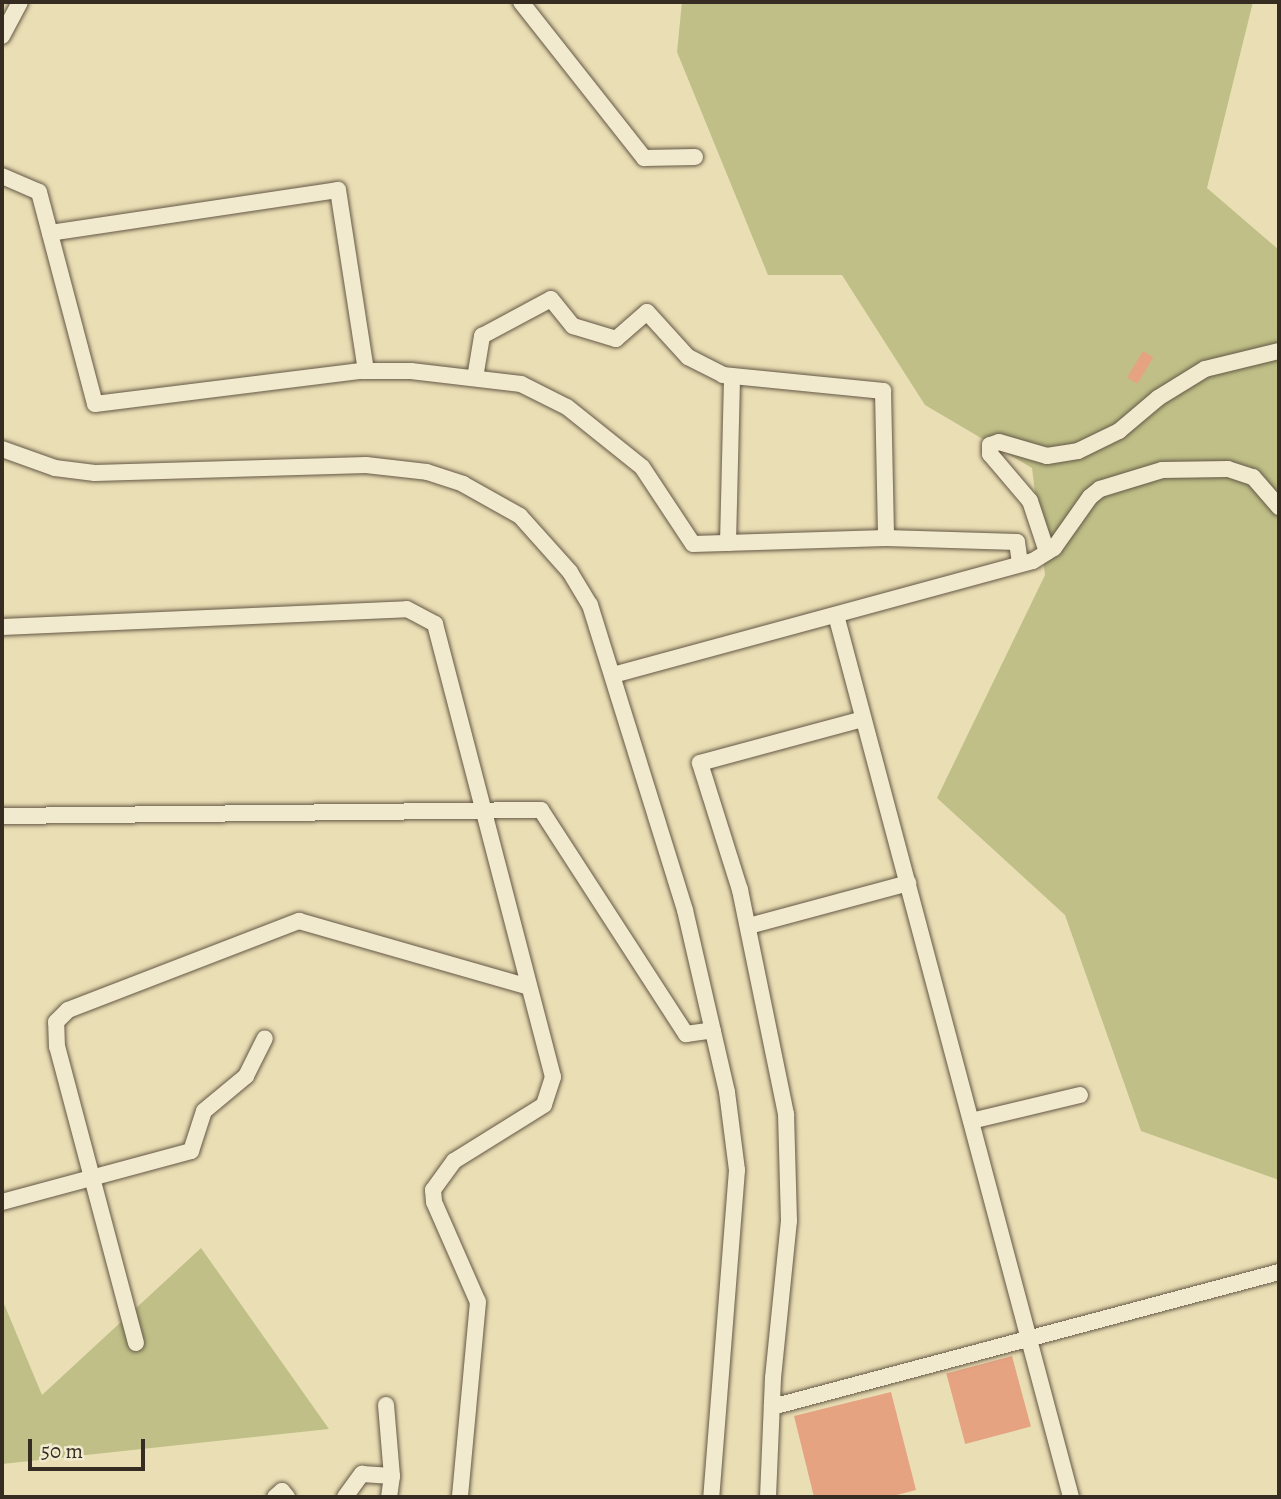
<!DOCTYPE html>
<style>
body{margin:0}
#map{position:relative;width:1281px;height:1499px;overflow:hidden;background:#eadeb4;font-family:Alegreya,serif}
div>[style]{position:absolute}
.green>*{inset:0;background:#bfbf87}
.building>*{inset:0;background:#e5a382;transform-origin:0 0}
.roads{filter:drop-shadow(0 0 2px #645846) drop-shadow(0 0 2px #645846)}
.street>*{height:16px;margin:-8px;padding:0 8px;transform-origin:8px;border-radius:8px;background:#f1eace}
span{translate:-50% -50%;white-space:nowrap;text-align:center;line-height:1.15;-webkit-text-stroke:6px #f1eace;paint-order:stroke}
.frame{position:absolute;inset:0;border:4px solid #372c21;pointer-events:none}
.scale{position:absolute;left:28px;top:1439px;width:117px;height:32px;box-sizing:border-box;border:4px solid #372c21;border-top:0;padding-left:9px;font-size:21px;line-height:24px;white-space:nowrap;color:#372c21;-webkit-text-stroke:5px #f1eace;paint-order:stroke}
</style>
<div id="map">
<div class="green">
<div style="clip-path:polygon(682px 2px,1253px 2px,1207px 188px,1279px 250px,1279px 1180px,1141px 1131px,1065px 915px,937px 798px,1045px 575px,1032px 468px,925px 405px,842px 275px,768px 275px,677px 52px)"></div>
<div style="clip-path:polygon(201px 1248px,329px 1429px,2px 1464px,2px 1299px,42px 1395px)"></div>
</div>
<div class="building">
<div style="left:1143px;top:351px;width:12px;height:31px;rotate:31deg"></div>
<div style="left:1012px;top:1356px;width:73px;height:68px;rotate:75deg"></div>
<div style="clip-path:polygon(891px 1392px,916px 1490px,889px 1497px,814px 1497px,794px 1416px)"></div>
</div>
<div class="roads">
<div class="street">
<div style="left:521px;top:2px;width:199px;rotate:51.7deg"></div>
<div style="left:644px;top:158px;width:51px;rotate:-1.1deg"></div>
<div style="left:2px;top:36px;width:38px;rotate:-62deg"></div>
<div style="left:2px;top:176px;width:40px;rotate:23.4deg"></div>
<div style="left:39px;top:192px;width:219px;rotate:75.2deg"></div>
<div style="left:95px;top:404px;width:268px;rotate:-7.1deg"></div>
<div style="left:361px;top:371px;width:50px"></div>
<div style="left:411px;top:371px;width:111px;rotate:6.7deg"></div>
<div style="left:521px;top:384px;width:51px;rotate:26.6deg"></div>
<div style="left:567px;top:407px;width:96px;rotate:38.7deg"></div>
<div style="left:642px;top:467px;width:92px;rotate:56.5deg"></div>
<div style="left:693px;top:544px;width:193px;rotate:-1.8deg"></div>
<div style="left:886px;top:538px;width:131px;rotate:1.7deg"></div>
<div style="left:1017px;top:542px;width:22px;rotate:82deg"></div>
<div style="left:50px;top:233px;width:291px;rotate:-8.5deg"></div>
<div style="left:338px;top:190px;width:183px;rotate:81.2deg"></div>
<div style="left:475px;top:378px;width:43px;rotate:-80.5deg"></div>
<div style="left:482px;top:336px;width:78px;rotate:-28.2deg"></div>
<div style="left:551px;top:299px;width:35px;rotate:51deg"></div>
<div style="left:573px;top:326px;width:45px;rotate:16.8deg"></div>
<div style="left:616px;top:339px;width:41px;rotate:-41.1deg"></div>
<div style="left:647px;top:312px;width:61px;rotate:47.7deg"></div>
<div style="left:688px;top:357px;width:39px;rotate:27deg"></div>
<div style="left:723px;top:375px;width:161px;rotate:5.7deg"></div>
<div style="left:883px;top:391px;width:147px;rotate:88.8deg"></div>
<div style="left:2px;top:449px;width:56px;rotate:19.7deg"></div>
<div style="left:55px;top:468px;width:40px;rotate:7.1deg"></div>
<div style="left:95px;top:473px;width:271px;rotate:-1.7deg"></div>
<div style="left:366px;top:465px;width:61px;rotate:6.5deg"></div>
<div style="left:427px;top:472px;width:38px;rotate:18deg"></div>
<div style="left:463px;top:484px;width:65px;rotate:29.3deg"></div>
<div style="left:520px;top:516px;width:75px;rotate:48.2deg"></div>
<div style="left:570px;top:572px;width:39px;rotate:59deg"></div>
<div style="left:590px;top:605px;width:319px;rotate:72.7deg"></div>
<div style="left:685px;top:910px;width:187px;rotate:77deg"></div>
<div style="left:727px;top:1092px;width:79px;rotate:82.7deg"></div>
<div style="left:737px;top:1170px;width:328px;rotate:94.5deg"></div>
<div style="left:728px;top:543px;width:166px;rotate:-88.6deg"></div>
<div style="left:1047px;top:552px;width:54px;rotate:-108.4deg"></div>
<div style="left:1030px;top:501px;width:62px;rotate:-130.4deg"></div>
<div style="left:990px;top:454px;width:9px;rotate:-90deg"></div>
<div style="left:990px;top:445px;width:9px;rotate:-18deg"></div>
<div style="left:999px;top:442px;width:50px;rotate:16.3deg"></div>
<div style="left:1047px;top:456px;width:31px;rotate:-9deg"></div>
<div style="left:1078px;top:451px;width:46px;rotate:-26deg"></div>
<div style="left:1119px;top:431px;width:51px;rotate:-40.2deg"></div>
<div style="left:1158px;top:398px;width:55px;rotate:-31.7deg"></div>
<div style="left:1205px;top:369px;width:76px;rotate:-13.7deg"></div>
<div style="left:836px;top:615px;width:913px;rotate:75.08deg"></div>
<div style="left:2px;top:627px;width:405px;rotate:-2.5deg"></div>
<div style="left:407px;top:609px;width:32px;rotate:28deg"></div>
<div style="left:435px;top:624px;width:468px;rotate:75.4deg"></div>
<div style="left:553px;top:1077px;width:29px;rotate:108deg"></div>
<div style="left:544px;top:1105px;width:106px;rotate:148.1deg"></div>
<div style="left:454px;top:1161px;width:36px;rotate:126deg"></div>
<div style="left:433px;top:1190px;width:12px;rotate:85deg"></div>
<div style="left:434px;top:1202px;width:109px;rotate:66.3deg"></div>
<div style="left:478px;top:1302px;width:196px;rotate:95.3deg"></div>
<div style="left:613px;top:675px;width:435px;rotate:-15.2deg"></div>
<div style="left:1033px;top:561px;width:25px;rotate:-32deg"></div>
<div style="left:1054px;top:548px;width:62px;rotate:-54.8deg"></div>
<div style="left:1090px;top:497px;width:13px;rotate:-39deg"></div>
<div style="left:1100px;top:489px;width:65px;rotate:-17deg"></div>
<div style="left:1162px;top:470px;width:66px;rotate:-0.9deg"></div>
<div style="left:1228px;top:469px;width:26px;rotate:18deg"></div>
<div style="left:1253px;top:477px;width:40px;rotate:49deg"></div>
<div style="left:2px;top:816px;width:539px;rotate:-0.64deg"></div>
<div style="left:541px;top:810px;width:267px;rotate:57.1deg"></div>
<div style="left:686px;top:1034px;width:27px;rotate:-8deg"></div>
<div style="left:749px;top:926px;width:165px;rotate:-15.1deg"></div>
<div style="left:971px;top:1121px;width:112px;rotate:-13.4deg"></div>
<div style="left:2px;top:1202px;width:196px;rotate:-15.1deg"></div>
<div style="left:191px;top:1151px;width:42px;rotate:-72deg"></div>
<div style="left:204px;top:1111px;width:55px;rotate:-39.8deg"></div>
<div style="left:246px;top:1076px;width:42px;rotate:-63.4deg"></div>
<div style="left:136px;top:1343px;width:306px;rotate:-104.9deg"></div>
<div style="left:57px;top:1047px;width:25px;rotate:-92deg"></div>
<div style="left:56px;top:1022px;width:17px;rotate:-45deg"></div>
<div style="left:68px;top:1010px;width:248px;rotate:-21.1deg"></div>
<div style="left:299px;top:921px;width:239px;rotate:16deg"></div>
<div style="left:386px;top:1405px;width:71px;rotate:85.2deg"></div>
<div style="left:772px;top:1407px;width:525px;rotate:-14.91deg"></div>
<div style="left:275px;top:1497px;width:9px;rotate:-41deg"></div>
<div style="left:282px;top:1491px;width:8px;rotate:50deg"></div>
<div style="left:345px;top:1497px;width:29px;rotate:-54deg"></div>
<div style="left:362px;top:1474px;width:30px;rotate:4deg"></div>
<div style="left:392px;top:1476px;width:21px;rotate:98deg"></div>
<div style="left:768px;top:1497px;width:119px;rotate:-87.6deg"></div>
<div style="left:773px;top:1378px;width:158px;rotate:-84.2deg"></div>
<div style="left:789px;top:1221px;width:107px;rotate:-91.6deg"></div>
<div style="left:786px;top:1114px;width:229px;rotate:-101.6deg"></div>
<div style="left:740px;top:890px;width:133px;rotate:-107.5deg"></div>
<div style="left:700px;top:763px;width:169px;rotate:-15.1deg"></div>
</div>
</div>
<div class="frame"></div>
<div class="scale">50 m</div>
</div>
